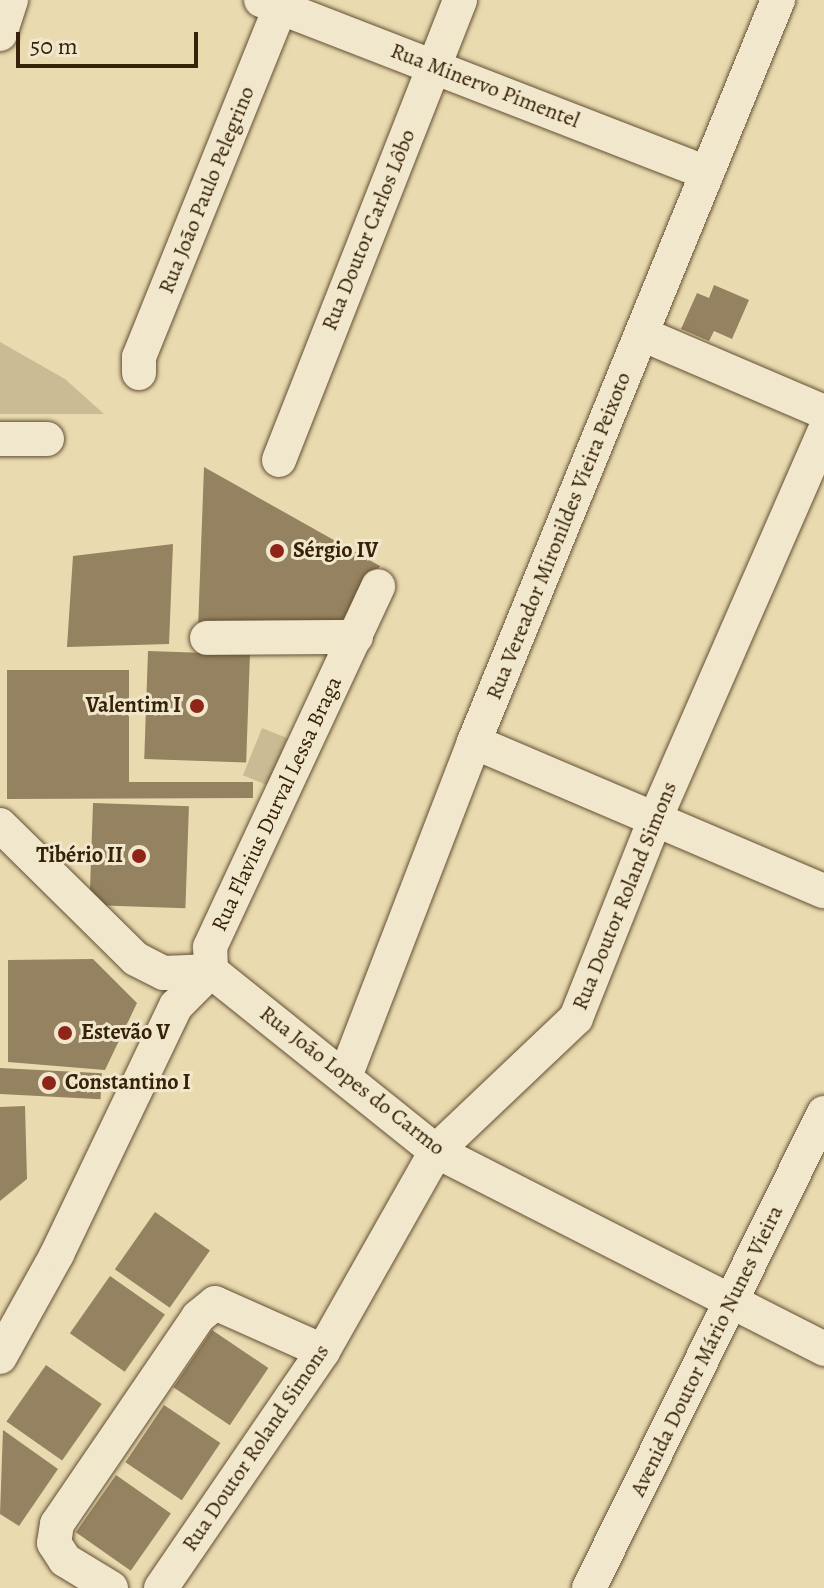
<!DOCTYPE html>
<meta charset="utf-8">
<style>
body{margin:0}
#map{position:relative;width:824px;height:1588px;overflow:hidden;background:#eadab0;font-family:Alegreya,serif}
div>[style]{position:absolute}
.green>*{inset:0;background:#cbbb94;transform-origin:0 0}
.building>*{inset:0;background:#948260;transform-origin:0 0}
.roads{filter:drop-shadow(0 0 2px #635033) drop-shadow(0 0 2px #635033)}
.minor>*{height:34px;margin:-17px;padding:0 17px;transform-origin:17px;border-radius:17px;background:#f1e7cc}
.dots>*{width:22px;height:22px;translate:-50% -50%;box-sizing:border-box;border:4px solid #f1e7cc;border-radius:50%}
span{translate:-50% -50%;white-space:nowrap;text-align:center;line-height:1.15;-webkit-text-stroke:6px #f1e7cc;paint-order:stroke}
.street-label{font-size:22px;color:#362209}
.poi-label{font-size:22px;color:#362209;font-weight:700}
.left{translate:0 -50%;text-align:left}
.right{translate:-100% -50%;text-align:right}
.scale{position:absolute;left:16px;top:32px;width:182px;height:36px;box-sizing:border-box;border:4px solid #362209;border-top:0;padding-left:10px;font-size:24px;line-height:28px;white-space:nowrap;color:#362209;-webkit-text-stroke:6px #f1e7cc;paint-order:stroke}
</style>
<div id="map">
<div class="green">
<div style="clip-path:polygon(0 342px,65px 379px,104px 414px,0 414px)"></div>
<div style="left:262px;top:728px;width:27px;height:51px;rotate:22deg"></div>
</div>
<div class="building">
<div style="clip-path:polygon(714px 285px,749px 300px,732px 339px,714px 331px,709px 341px,681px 329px,697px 293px,709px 298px)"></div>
<div style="clip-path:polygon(204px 467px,380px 566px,343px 631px,198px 629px)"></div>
<div style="clip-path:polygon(173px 544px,169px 644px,67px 647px,73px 556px)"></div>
<div style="left:148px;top:651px;width:102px;height:108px;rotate:2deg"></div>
<div style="clip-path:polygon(7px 670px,129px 670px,129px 782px,253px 782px,253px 798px,7px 799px)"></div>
<div style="left:93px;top:803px;width:96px;height:102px;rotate:2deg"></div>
<div style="clip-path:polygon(93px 959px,137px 1003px,105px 1070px,8px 1062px,8px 960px)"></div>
<div style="left:0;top:1068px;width:102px;height:26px;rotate:3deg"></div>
<div style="clip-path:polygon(25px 1106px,27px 1179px,0 1201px,0 1107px)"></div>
<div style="left:155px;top:1212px;width:67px;height:70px;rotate:35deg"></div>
<div style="left:110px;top:1276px;width:67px;height:70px;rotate:35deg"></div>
<div style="left:212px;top:1330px;width:68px;height:69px;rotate:34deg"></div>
<div style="left:46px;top:1365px;width:68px;height:69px;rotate:35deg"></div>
<div style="left:164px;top:1405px;width:68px;height:69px;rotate:34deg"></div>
<div style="clip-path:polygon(3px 1430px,58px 1469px,19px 1526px,0 1514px)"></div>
<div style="left:116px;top:1475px;width:67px;height:70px;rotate:35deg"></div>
</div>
<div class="roads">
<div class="minor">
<div style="left:261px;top:0;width:478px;rotate:21.2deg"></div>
<div style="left:0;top:34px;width:36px;rotate:-72deg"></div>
<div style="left:642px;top:334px;width:198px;rotate:23.2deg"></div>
<div style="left:139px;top:373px;width:16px;rotate:-90deg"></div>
<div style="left:139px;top:357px;width:376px;rotate:-68deg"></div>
<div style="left:0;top:439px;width:47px"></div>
<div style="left:279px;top:460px;width:494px;rotate:-68.5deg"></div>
<div style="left:207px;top:638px;width:149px;rotate:-0.4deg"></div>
<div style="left:474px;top:742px;width:380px;rotate:23.1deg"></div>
<div style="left:0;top:825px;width:191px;rotate:44.6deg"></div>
<div style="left:136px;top:959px;width:31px;rotate:27deg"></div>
<div style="left:164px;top:973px;width:47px;rotate:-2.4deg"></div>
<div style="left:211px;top:971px;width:288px;rotate:38.7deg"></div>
<div style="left:436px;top:1151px;width:436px;rotate:27deg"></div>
<div style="left:346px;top:1074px;width:356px;rotate:-68.9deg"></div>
<div style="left:474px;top:742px;width:802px;rotate:-67.72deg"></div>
<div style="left:0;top:1357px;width:118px;rotate:-61deg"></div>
<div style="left:57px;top:1254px;width:275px;rotate:-64.4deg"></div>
<div style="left:176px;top:1006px;width:49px;rotate:-45deg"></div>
<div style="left:211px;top:971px;width:24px;rotate:-92deg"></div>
<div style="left:210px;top:947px;width:398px;rotate:-65deg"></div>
<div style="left:111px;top:1588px;width:54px;rotate:-148.7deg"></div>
<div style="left:65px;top:1560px;width:20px;rotate:-123deg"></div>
<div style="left:54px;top:1543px;width:19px;rotate:-81deg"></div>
<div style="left:57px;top:1524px;width:250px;rotate:-55.7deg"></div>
<div style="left:198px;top:1317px;width:22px;rotate:-39deg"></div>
<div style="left:215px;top:1303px;width:118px;rotate:24deg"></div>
<div style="left:161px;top:1588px;width:287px;rotate:-55.6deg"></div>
<div style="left:323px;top:1351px;width:230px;rotate:-60.5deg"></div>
<div style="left:436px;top:1151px;width:193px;rotate:-43.5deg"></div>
<div style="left:576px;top:1018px;width:214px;rotate:-68.3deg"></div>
<div style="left:655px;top:819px;width:422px;rotate:-66.4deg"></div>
<div style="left:589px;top:1588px;width:530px;rotate:-63.68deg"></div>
</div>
</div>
<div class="dots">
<div style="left:277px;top:551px;background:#8f2418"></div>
<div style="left:197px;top:706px;background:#8f2418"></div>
<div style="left:139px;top:856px;background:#8f2418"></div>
<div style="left:65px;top:1033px;background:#8f2418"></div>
<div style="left:49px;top:1083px;background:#8f2418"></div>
</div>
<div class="street-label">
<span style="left:485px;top:86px;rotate:21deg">Rua Minervo Pimentel</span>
<span style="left:207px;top:190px;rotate:-68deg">Rua João Paulo Pelegrino</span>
<span style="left:369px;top:230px;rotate:-68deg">Rua Doutor Carlos Lôbo</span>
<span style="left:559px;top:536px;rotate:-68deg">Rua Vereador Mironildes Vieira Peixoto</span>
<span style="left:277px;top:804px;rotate:-65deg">Rua Flavius Durval Lessa Braga</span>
<span style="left:625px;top:896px;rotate:-68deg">Rua Doutor Roland Simons</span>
<span style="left:352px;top:1081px;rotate:38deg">Rua João Lopes do Carmo</span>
<span style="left:707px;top:1351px;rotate:-64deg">Avenida Doutor Mário Nunes Vieira</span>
<span style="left:256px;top:1448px;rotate:-56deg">Rua Doutor Roland Simons</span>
</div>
<div class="poi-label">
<span class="left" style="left:293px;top:551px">Sérgio IV</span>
<span class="right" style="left:181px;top:706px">Valentim I</span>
<span class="right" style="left:123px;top:856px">Tibério II</span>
<span class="left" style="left:81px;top:1033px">Estevão V</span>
<span class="left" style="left:65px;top:1083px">Constantino I</span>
</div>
<div class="scale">50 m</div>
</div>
